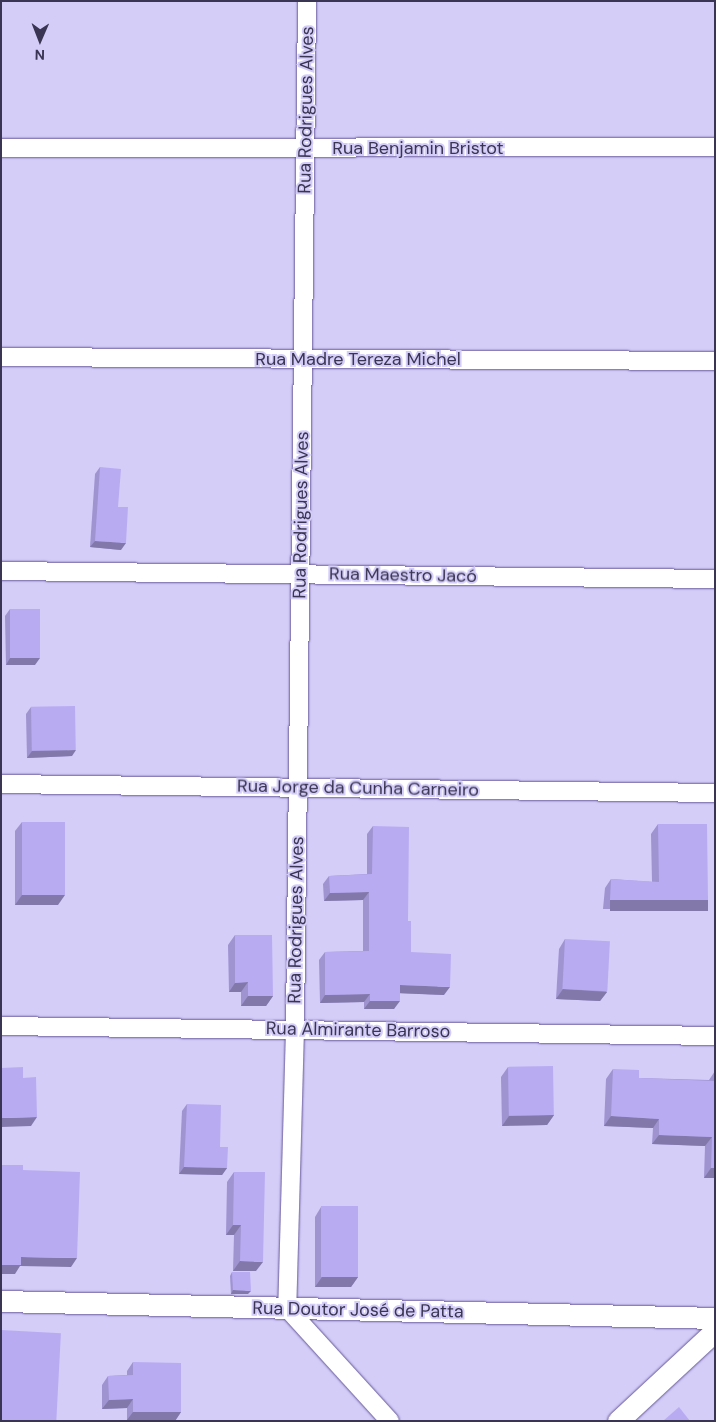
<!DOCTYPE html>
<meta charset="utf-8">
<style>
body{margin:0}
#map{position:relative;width:716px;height:1422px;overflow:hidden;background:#d4cdf8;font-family:"DM Sans",sans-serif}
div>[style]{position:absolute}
.roads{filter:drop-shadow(0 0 1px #655797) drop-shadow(0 0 1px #655797)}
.minor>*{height:18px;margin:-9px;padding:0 9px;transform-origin:9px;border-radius:9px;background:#fff}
.tertiary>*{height:21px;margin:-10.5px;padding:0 10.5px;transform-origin:10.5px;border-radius:10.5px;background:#fff}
.wall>*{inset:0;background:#9f93d0}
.shaded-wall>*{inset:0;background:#8278a9;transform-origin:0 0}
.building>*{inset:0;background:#b9abf2;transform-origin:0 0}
span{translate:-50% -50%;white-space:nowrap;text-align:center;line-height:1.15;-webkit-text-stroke:4px #d4cdf8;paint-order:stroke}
.street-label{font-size:18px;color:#3a3552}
.frame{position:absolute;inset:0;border:2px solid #3a3552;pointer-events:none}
.north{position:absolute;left:15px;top:15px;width:50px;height:50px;-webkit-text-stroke:4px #d4cdf8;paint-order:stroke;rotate:181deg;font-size:14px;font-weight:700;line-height:20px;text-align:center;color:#3a3552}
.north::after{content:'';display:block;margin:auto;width:18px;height:22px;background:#3a3552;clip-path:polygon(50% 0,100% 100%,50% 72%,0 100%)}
</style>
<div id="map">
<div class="roads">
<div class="minor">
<div style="left:307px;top:1px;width:1028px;rotate:90.67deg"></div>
<div style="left:295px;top:1029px;width:279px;rotate:91.6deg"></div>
<div style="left:287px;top:1308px;width:153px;rotate:47.7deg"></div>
<div style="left:1px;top:148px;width:714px;rotate:-0.08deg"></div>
<div style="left:1px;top:357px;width:714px;rotate:0.32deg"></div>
<div style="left:1px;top:571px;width:714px;rotate:0.64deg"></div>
<div style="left:1px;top:784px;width:714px;rotate:0.72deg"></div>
<div style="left:1px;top:1026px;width:714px;rotate:0.8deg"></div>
</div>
<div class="tertiary">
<div style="left:1px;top:1301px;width:714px;rotate:1.36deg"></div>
<div style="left:618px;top:1421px;width:132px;rotate:-42.9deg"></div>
</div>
</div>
<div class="wall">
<div style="clip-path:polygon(100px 467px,118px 507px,121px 550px,90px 547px,95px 474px)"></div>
<div style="clip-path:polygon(10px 609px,35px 665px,6px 665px,5px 616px)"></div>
<div style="clip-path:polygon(31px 707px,72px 756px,27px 758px,26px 714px)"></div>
<div style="clip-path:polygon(22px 822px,58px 905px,15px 905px,15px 831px)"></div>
<div style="clip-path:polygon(658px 824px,702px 909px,603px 909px,605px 888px,611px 879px,652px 882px,651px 834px)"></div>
<div style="clip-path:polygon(373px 826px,408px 921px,411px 952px,444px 995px,400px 993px,394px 1009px,364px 1009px,364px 1002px,320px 1003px,319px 960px,325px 952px,363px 951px,363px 900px,324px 901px,323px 884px,329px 876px,367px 874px,367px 834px)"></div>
<div style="clip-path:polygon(235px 935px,273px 996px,266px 1006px,241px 1006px,241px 992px,229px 992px,228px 945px)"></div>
<div style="clip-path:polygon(565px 939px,607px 992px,600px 1001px,556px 999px,559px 949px)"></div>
<div style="clip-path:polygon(508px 1067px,554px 1115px,547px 1125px,502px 1126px,501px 1077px)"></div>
<div style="clip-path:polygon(613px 1069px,639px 1078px,709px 1080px,715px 1071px,715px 1178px,704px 1178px,705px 1146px,652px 1144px,653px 1128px,604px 1126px,606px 1079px)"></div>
<div style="clip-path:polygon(187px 1104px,220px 1147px,227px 1168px,222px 1175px,179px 1174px,182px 1111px)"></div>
<div style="clip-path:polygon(234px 1172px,256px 1271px,233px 1271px,234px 1235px,226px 1235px,227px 1182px)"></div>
<div style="clip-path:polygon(321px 1207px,358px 1277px,351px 1287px,315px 1287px,315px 1217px)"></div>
<div style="clip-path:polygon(232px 1272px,248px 1294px,231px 1294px,230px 1276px)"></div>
<div style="clip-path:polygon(133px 1362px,181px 1412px,175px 1421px,127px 1420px,127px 1408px,102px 1409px,102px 1385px,108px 1376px,127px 1375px,127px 1371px)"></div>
</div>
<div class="shaded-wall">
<div style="clip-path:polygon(95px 541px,126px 543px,121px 550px,90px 547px)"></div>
<div style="clip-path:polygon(10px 658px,40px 658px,35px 665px,6px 665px)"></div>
<div style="clip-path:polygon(76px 750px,72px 756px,27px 758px,32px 751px)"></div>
<div style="clip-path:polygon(369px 892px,363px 900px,324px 901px,330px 893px)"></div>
<div style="clip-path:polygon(22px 895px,65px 895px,58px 905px,15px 905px)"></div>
<div style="left:610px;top:900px;width:98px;height:11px"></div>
<div style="clip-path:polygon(248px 982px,241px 992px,229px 992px,235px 983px)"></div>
<div style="clip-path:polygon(400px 985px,450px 987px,444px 995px,394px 993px)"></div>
<div style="clip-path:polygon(563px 989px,607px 992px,600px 1001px,556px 999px)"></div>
<div style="clip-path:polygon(370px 994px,364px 1002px,320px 1003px,325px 995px)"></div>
<div style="clip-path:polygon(248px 996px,273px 996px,266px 1006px,241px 1006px)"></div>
<div style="clip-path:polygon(370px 1001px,400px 1001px,394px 1009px,364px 1009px)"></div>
<div style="clip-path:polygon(554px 1115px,547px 1125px,502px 1126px,509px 1116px)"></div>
<div style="clip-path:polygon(611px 1116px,659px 1119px,653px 1128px,604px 1126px)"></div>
<div style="clip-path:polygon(37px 1117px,31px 1126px,1px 1127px,1px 1118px)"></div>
<div style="clip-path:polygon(659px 1135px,712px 1137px,705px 1146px,652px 1144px)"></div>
<div style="clip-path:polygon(184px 1167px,227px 1168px,222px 1175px,179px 1174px)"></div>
<div style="clip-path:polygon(711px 1168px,715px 1168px,715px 1178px,704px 1178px)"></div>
<div style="clip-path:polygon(233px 1225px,241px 1225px,234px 1235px,226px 1235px)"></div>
<div style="clip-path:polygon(21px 1257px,77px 1258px,71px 1267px,20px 1266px,15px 1274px,1px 1274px,1px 1265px)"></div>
<div style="clip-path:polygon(240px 1261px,263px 1262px,256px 1271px,233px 1271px)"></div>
<div style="clip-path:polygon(322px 1277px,358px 1277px,351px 1287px,315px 1287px)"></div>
<div style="clip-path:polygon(233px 1290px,251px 1291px,248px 1294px,231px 1294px)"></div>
<div style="clip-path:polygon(133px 1399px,127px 1408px,102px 1409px,109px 1400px)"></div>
<div style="clip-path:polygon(133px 1412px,181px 1412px,175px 1421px,127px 1420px)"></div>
</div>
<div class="building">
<div style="clip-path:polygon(100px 467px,121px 469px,118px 507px,128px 507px,126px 543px,95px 541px)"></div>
<div style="left:10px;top:609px;width:30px;height:49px"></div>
<div style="left:75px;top:706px;width:44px;height:44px;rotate:89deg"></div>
<div style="left:22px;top:822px;width:43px;height:73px"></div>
<div style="clip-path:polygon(658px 824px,707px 824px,708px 900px,610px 900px,611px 879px,659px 882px)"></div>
<div style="clip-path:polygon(373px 826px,409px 827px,408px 921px,411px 921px,411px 952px,451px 954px,450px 987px,400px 985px,400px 1001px,370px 1001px,370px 994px,325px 995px,325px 952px,369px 951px,369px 892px,330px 893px,329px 876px,372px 874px)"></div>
<div style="clip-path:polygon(235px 935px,272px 935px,273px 996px,248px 996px,248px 982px,235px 983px)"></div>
<div style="left:565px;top:939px;width:45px;height:50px;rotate:3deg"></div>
<div style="left:553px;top:1066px;width:49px;height:45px;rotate:89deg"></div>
<div style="clip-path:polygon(23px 1067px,23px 1078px,36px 1077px,37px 1117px,1px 1118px,1px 1068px)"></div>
<div style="clip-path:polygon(613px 1069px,639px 1070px,639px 1078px,715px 1081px,715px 1168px,711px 1168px,712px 1137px,659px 1135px,659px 1119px,611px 1116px)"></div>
<div style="clip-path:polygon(187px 1104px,221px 1105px,220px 1147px,228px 1147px,227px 1168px,184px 1167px)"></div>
<div style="clip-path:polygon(1px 1165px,23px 1165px,23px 1170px,80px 1172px,77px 1258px,21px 1257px,21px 1265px,1px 1265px)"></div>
<div style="clip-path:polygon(234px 1172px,265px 1172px,263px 1262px,240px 1261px,241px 1225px,233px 1225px)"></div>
<div style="left:358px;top:1206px;width:71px;height:37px;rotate:90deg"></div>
<div style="clip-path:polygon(232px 1272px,250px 1272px,251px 1291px,233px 1290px)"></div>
<div style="left:1px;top:1330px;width:60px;height:91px;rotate:3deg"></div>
<div style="clip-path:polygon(133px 1362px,181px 1363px,181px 1412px,133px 1412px,133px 1399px,109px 1400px,108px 1376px,133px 1375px)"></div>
<div style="clip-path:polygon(679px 1407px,690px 1421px,663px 1421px)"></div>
</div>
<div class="street-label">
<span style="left:306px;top:110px;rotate:-89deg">Rua Rodrigues Alves</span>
<span style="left:418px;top:148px">Rua Benjamin Bristot</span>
<span style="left:358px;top:359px">Rua Madre Tereza Michel</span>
<span style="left:301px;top:515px;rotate:-89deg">Rua Rodrigues Alves</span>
<span style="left:403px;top:575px;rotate:1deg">Rua Maestro Jacó</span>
<span style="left:358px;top:788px;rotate:1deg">Rua Jorge da Cunha Carneiro</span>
<span style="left:296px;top:920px;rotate:-89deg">Rua Rodrigues Alves</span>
<span style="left:358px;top:1030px;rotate:1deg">Rua Almirante Barroso</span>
<span style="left:358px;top:1310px;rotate:1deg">Rua Doutor José de Patta</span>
</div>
<div class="frame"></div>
<div class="north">N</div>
</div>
